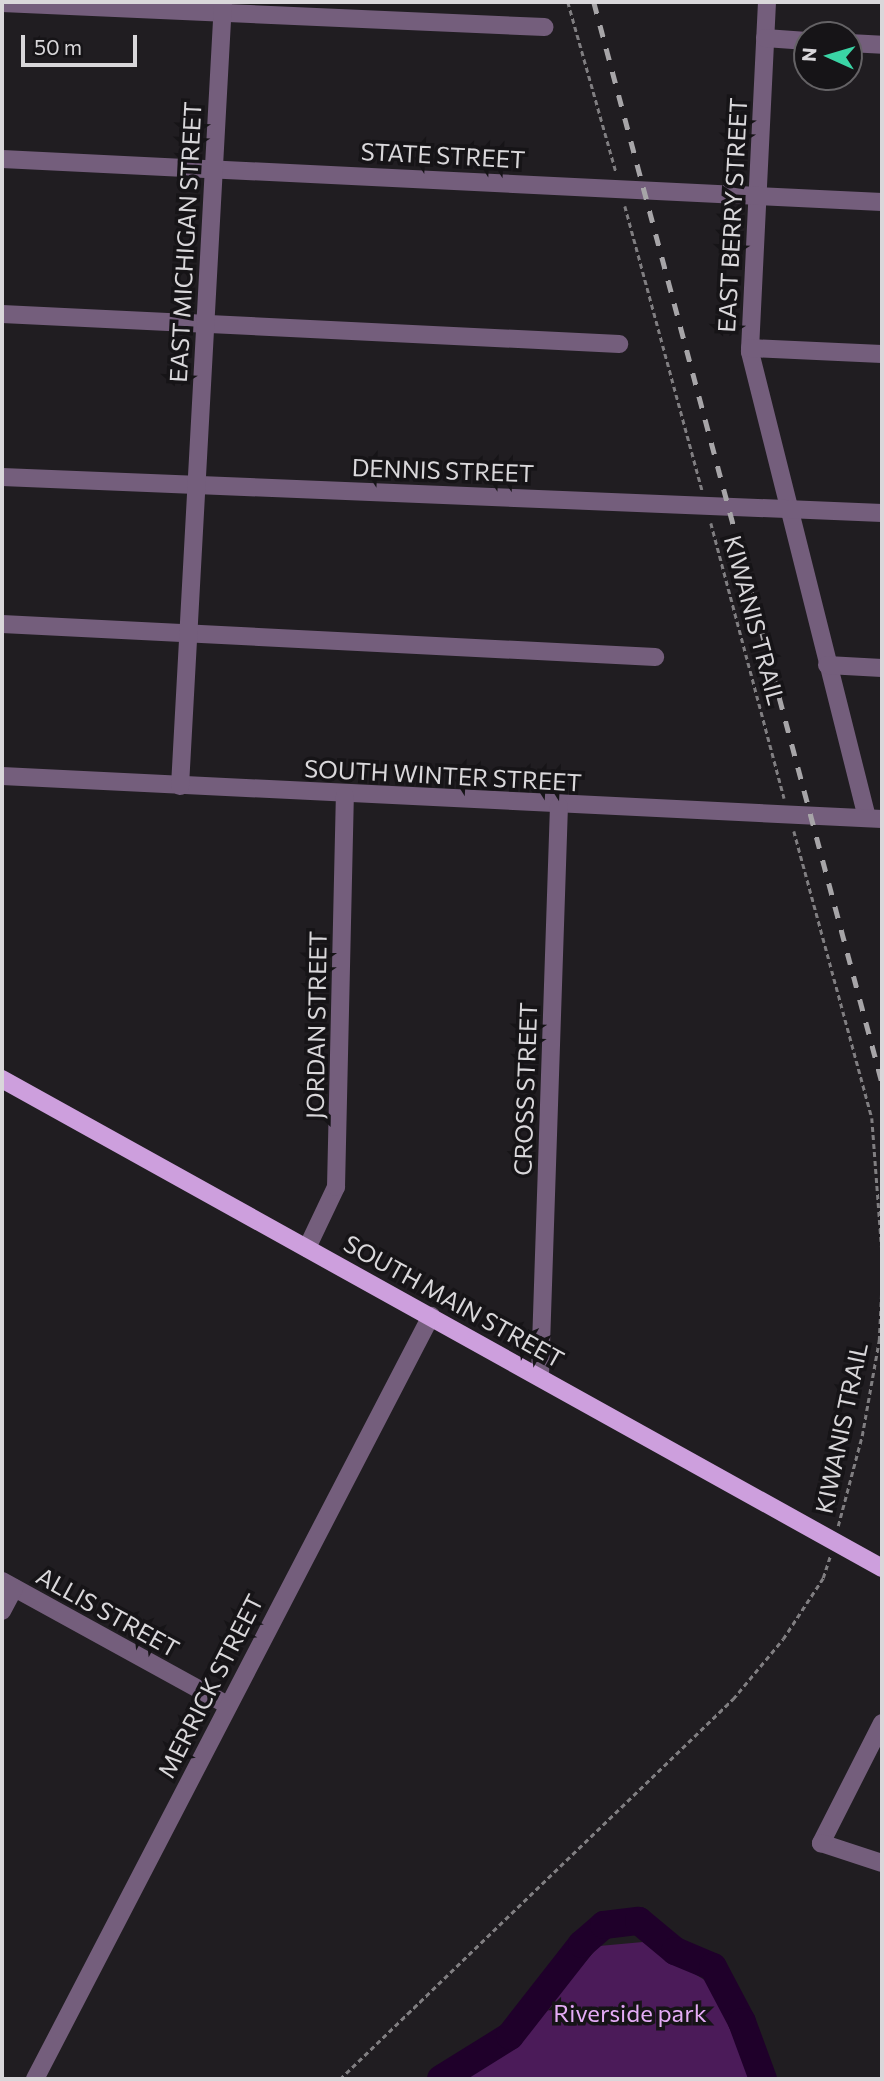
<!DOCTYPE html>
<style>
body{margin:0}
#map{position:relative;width:884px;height:2081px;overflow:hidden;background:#201d21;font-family:Commissioner,sans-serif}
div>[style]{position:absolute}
.green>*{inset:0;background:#4b1b59}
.river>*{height:28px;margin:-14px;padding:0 14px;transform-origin:14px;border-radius:14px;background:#1f002a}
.path>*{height:2.5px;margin-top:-1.25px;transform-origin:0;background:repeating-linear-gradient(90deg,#807e81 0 5px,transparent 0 8.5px)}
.minor>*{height:18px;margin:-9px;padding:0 9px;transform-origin:9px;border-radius:9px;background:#745e7c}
.major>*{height:18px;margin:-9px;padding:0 9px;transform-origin:9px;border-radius:9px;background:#cd9fdd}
.rail>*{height:4.5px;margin-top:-2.25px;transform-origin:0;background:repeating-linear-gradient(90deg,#a7a5a8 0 12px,transparent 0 24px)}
span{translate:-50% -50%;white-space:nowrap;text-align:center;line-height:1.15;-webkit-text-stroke:7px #161417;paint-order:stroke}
.street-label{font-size:24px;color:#d9d7da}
.park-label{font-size:24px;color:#e4acf6}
.frame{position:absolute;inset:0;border:4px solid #d9d7da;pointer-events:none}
.north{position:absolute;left:793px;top:21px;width:70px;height:70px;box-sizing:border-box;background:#161417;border:2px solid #646265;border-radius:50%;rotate:274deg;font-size:19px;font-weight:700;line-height:28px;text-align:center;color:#d9d7da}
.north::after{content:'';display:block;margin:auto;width:24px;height:32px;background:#3ad4a5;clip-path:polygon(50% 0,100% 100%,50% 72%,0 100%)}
.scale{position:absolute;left:21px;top:35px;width:116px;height:32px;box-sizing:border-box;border:4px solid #d9d7da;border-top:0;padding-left:9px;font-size:21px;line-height:24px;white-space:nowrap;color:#d9d7da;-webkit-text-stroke:5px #161417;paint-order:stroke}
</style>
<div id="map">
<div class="green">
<div style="clip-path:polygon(643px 1942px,711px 1984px,751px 2079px,460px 2079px,511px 2048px,599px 1946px)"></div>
</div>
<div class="river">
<div style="left:441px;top:2079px;width:81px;rotate:-31.9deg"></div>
<div style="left:510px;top:2036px;width:117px;rotate:-52deg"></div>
<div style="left:582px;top:1944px;width:29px;rotate:-41deg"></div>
<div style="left:604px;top:1925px;width:35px;rotate:-7deg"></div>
<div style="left:639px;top:1921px;width:47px;rotate:39.8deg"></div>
<div style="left:675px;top:1951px;width:41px;rotate:22.8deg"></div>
<div style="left:713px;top:1967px;width:62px;rotate:62.2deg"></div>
<div style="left:742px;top:2022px;width:61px;rotate:69.8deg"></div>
</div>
<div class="path">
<div style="left:568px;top:2px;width:177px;rotate:74.2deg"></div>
<div style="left:625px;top:206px;width:294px;rotate:74.8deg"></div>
<div style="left:711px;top:523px;width:285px;rotate:75.1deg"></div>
<div style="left:794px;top:831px;width:297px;rotate:74.8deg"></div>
<div style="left:872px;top:1118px;width:133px;rotate:85.7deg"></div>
<div style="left:838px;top:1526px;width:93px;rotate:-75.1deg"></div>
<div style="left:862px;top:1436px;width:97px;rotate:-79.9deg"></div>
<div style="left:879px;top:1341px;width:61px;rotate:-87.2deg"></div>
<div style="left:340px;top:2079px;width:547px;rotate:-44.04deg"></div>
<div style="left:733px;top:1699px;width:78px;rotate:-50.2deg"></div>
<div style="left:783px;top:1639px;width:73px;rotate:-56.7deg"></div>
<div style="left:823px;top:1578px;width:23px;rotate:-72deg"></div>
</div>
<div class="minor">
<div style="left:767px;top:2px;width:350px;rotate:92.8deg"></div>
<div style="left:750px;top:352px;width:480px;rotate:75.9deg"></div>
<div style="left:2px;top:3px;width:543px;rotate:2.54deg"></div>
<div style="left:765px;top:38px;width:42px;rotate:4.1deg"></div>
<div style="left:849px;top:43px;width:33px;rotate:3deg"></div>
<div style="left:2px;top:159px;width:881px;rotate:2.8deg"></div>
<div style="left:2px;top:314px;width:618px;rotate:2.78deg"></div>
<div style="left:750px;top:348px;width:132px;rotate:2.6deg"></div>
<div style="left:2px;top:477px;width:881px;rotate:2.34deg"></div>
<div style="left:2px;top:624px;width:654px;rotate:2.89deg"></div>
<div style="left:827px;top:665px;width:55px;rotate:3.1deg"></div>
<div style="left:2px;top:776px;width:881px;rotate:2.8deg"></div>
<div style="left:180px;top:786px;width:785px;rotate:-86.86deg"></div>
<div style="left:307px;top:1248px;width:68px;rotate:-64.6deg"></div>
<div style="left:336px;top:1187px;width:391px;rotate:-88.7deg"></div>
<div style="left:540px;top:1375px;width:569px;rotate:-88.09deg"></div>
<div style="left:2px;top:1581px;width:258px;rotate:28.8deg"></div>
<div style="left:2px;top:1611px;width:26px;rotate:-62deg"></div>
<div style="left:882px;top:1723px;width:135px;rotate:116.9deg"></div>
<div style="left:821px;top:1843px;width:64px;rotate:18.2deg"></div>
<div style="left:35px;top:2079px;width:860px;rotate:-62.57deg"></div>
</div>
<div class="major">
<div style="left:2px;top:1079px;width:1007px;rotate:29.06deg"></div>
</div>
<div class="rail">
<div style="left:594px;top:2px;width:1118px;rotate:75.07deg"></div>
</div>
<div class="street-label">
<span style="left:443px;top:155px;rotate:3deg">STATE STREET</span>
<span style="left:732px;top:215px;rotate:-87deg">EAST BERRY STREET</span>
<span style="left:185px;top:242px;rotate:-87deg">EAST MICHIGAN STREET</span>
<span style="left:443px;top:470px;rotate:2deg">DENNIS STREET</span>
<span style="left:755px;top:620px;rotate:75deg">KIWANIS TRAIL</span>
<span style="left:443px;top:775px;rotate:3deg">SOUTH WINTER STREET</span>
<span style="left:316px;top:1025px;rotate:-89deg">JORDAN STREET</span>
<span style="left:525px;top:1089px;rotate:-88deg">CROSS STREET</span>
<span style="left:454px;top:1301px;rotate:29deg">SOUTH MAIN STREET</span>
<span style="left:841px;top:1428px;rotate:-78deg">KIWANIS TRAIL</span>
<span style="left:108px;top:1612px;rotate:29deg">ALLIS STREET</span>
<span style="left:210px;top:1686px;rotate:-63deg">MERRICK STREET</span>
</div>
<div class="park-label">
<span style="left:630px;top:2013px">Riverside park</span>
</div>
<div class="frame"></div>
<div class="north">N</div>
<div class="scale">50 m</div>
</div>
